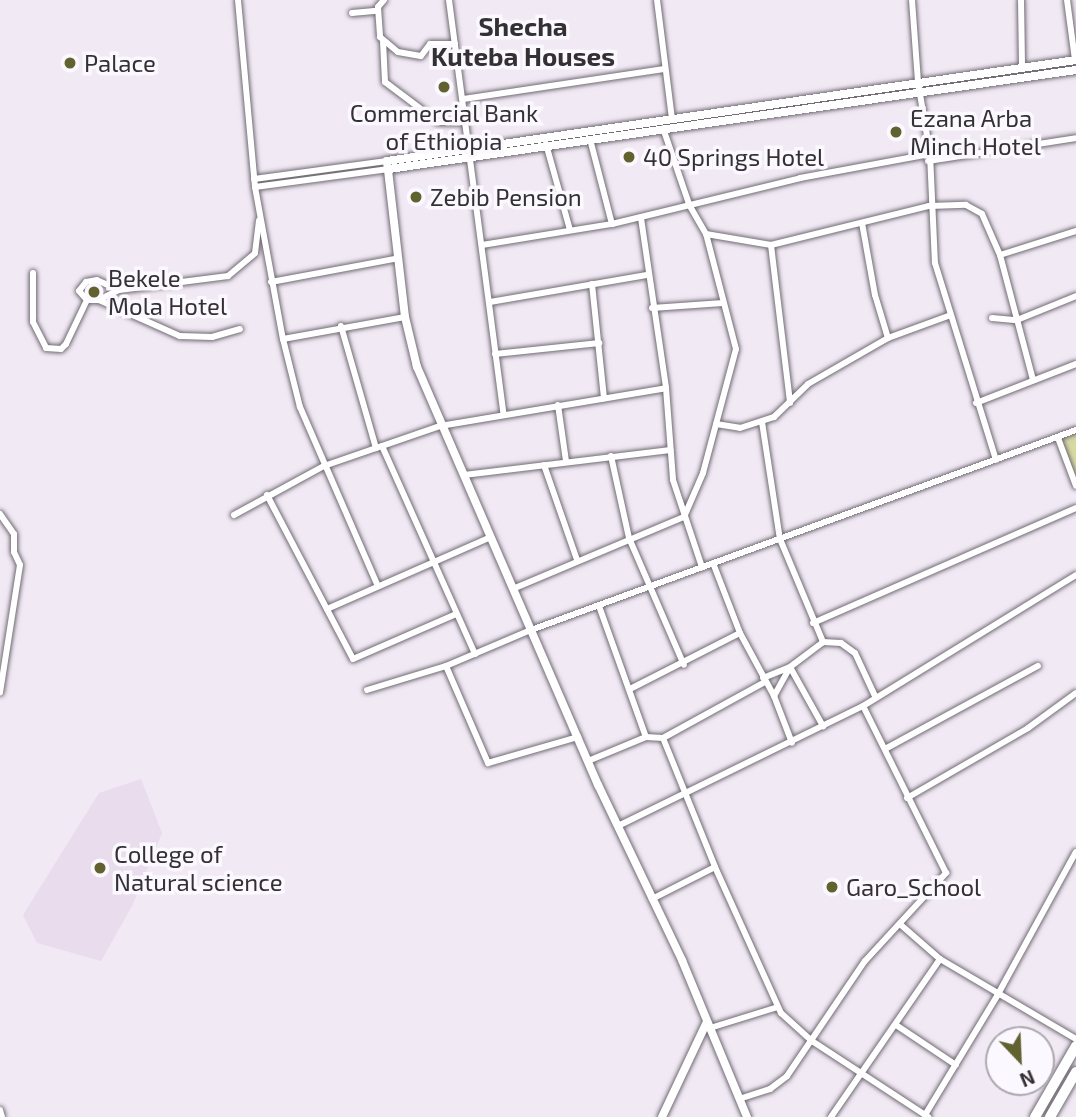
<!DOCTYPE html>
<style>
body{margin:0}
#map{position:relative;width:1076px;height:1117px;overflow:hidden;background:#f1e9f4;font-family:"Exo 2",sans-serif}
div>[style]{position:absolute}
.built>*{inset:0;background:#e8dced}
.green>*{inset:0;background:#d7daa3}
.roads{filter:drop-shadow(0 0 2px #716b74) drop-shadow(0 0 2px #716b74)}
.minor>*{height:6px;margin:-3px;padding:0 3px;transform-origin:3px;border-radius:3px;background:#fff}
.tertiary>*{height:8px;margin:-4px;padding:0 4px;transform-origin:4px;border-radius:4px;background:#fff}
.trunk>*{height:10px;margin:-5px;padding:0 5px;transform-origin:5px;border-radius:5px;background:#fff}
.dots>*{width:19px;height:19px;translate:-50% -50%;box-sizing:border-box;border:4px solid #fcf8ff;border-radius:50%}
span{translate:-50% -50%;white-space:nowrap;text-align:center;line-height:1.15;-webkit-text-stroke:7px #fcf8ff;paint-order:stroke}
.poi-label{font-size:24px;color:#343135}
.left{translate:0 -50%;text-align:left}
.neighbourhood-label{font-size:26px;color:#343135;font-weight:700}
.north{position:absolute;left:985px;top:1026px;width:70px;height:70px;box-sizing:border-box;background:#fcf8ff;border:2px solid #aca8ae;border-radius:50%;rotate:157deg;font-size:19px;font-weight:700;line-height:28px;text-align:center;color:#343135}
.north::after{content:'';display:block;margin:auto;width:24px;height:32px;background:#616230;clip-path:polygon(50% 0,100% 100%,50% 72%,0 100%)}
</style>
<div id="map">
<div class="built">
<div style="clip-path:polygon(141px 779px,162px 833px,133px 904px,101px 961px,37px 943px,23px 915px,99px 793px)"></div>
</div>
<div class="green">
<div style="clip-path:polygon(1076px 430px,1076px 485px,1059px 437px)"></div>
</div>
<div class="roads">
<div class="minor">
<div style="left:238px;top:0;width:188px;rotate:84.8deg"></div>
<div style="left:255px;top:187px;width:155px;rotate:79.6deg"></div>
<div style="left:283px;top:339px;width:70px;rotate:76deg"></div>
<div style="left:300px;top:407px;width:193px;rotate:66.5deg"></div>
<div style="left:384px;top:0;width:9px;rotate:131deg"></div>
<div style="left:378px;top:7px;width:30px;rotate:86deg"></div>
<div style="left:380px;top:37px;width:23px;rotate:40deg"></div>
<div style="left:398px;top:52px;width:23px;rotate:10deg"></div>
<div style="left:421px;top:56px;width:15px;rotate:-53deg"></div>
<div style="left:430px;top:44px;width:25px"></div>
<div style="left:449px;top:0;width:416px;rotate:82.5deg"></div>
<div style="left:657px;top:0;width:119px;rotate:82.8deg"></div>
<div style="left:912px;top:0;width:82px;rotate:85.8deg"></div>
<div style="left:918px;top:82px;width:73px;rotate:80.5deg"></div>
<div style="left:930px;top:154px;width:109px;rotate:87.4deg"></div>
<div style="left:935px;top:263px;width:206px;rotate:72.8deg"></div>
<div style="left:1021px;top:0;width:67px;rotate:89.1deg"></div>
<div style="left:1067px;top:0;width:61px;rotate:82.4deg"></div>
<div style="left:352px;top:13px;width:25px;rotate:-5deg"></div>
<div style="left:383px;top:41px;width:41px;rotate:87.2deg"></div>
<div style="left:385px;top:82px;width:66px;rotate:37deg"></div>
<div style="left:438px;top:122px;width:27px"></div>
<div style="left:463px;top:99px;width:202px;rotate:-8.5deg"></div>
<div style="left:590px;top:139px;width:88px;rotate:75.5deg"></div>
<div style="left:546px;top:144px;width:89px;rotate:74.4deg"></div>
<div style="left:928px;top:161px;width:150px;rotate:-8.8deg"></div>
<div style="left:254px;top:179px;width:134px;rotate:-7.7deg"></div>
<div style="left:255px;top:187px;width:135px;rotate:-7.7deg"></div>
<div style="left:641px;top:218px;width:172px;rotate:81.6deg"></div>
<div style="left:666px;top:388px;width:92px;rotate:85.6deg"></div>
<div style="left:673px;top:480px;width:92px;rotate:71.6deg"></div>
<div style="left:862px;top:223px;width:73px;rotate:79.8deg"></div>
<div style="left:875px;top:295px;width:45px;rotate:73.2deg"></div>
<div style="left:706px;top:234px;width:66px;rotate:9.6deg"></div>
<div style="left:771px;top:245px;width:163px;rotate:-13.9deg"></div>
<div style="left:929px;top:206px;width:37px;rotate:-2deg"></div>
<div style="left:966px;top:205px;width:18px;rotate:29deg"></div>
<div style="left:982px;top:214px;width:45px;rotate:66.3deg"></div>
<div style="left:1000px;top:255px;width:129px;rotate:75.2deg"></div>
<div style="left:482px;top:245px;width:132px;rotate:-9.2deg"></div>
<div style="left:612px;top:224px;width:194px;rotate:-13.7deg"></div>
<div style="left:800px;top:178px;width:132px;rotate:-10.5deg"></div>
<div style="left:771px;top:245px;width:159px;rotate:83.1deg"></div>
<div style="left:1000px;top:255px;width:80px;rotate:-17.5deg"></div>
<div style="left:33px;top:273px;width:49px;rotate:90deg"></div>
<div style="left:33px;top:322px;width:29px;rotate:63deg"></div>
<div style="left:46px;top:348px;width:15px;rotate:4deg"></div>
<div style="left:61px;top:349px;width:7px;rotate:-45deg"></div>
<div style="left:66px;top:344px;width:49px;rotate:-64.5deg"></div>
<div style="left:271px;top:282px;width:130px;rotate:-10.6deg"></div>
<div style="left:592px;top:284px;width:115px;rotate:84deg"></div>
<div style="left:119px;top:290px;width:24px;rotate:-156deg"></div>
<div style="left:97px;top:280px;width:11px;rotate:170deg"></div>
<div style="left:86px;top:282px;width:11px;rotate:128deg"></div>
<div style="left:79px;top:291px;width:12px;rotate:48deg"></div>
<div style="left:87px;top:300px;width:12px"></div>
<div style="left:99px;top:300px;width:22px;rotate:-27deg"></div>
<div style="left:119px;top:290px;width:110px;rotate:-7.3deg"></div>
<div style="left:228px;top:276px;width:35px;rotate:-40deg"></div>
<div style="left:255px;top:253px;width:33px;rotate:-83deg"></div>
<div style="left:99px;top:300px;width:89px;rotate:24deg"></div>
<div style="left:180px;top:336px;width:32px;rotate:2deg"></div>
<div style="left:212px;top:337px;width:29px;rotate:-16deg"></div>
<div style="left:490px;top:302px;width:159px;rotate:-9.8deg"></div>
<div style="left:652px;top:308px;width:71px;rotate:-4deg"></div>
<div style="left:992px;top:318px;width:25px;rotate:5deg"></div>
<div style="left:1017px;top:320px;width:64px;rotate:-22.1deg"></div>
<div style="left:341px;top:326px;width:127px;rotate:74deg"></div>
<div style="left:283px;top:339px;width:124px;rotate:-10.2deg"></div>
<div style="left:495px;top:354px;width:105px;rotate:-6deg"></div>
<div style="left:976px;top:403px;width:107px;rotate:-21.3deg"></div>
<div style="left:558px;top:405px;width:57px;rotate:81.9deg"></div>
<div style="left:762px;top:422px;width:118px;rotate:81.3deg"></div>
<div style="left:780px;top:539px;width:112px;rotate:67.3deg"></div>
<div style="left:716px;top:424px;width:24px;rotate:9deg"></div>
<div style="left:740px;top:428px;width:36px;rotate:-18deg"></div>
<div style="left:774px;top:417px;width:47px;rotate:-44.1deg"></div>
<div style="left:808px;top:384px;width:92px;rotate:-29.9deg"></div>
<div style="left:888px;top:338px;width:64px;rotate:-20.1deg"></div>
<div style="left:1058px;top:438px;width:51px;rotate:69.4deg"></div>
<div style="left:382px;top:446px;width:228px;rotate:65.9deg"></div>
<div style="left:611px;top:456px;width:84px;rotate:77.6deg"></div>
<div style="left:629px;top:538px;width:138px;rotate:66.6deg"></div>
<div style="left:544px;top:465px;width:101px;rotate:70.8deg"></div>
<div style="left:464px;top:475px;width:208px;rotate:-6.9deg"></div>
<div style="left:267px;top:495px;width:185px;rotate:62.3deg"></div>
<div style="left:353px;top:659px;width:112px;rotate:-23.6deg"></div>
<div style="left:0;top:514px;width:24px;rotate:55deg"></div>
<div style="left:14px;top:534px;width:18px;rotate:90deg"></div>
<div style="left:14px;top:552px;width:14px;rotate:65deg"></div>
<div style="left:20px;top:565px;width:129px;rotate:98.9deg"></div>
<div style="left:234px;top:515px;width:102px;rotate:-28.6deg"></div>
<div style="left:324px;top:466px;width:123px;rotate:-19deg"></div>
<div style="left:440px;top:426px;width:229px;rotate:-9.5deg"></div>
<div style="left:713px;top:563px;width:75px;rotate:68.9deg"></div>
<div style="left:740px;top:633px;width:72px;rotate:61.6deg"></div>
<div style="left:774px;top:696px;width:50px;rotate:69deg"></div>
<div style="left:515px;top:588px;width:183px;rotate:-22.8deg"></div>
<div style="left:684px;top:517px;width:48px;rotate:-66.6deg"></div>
<div style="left:703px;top:473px;width:128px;rotate:-75.1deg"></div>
<div style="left:736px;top:349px;width:119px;rotate:-104.6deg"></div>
<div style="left:706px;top:234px;width:34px;rotate:-120deg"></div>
<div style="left:689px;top:204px;width:80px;rotate:-108.9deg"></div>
<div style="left:599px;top:606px;width:139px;rotate:70.3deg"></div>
<div style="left:646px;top:737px;width:17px;rotate:3deg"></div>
<div style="left:663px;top:738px;width:139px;rotate:68deg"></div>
<div style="left:715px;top:867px;width:71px;rotate:153.1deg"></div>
<div style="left:327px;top:609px;width:179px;rotate:-23.7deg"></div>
<div style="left:813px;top:623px;width:287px;rotate:-23.6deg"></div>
<div style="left:446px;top:666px;width:106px;rotate:66.6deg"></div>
<div style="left:488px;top:763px;width:94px;rotate:-16.1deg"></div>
<div style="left:790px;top:667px;width:68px;rotate:60.8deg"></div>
<div style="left:763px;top:678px;width:29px;rotate:-22deg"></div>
<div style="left:790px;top:667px;width:41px;rotate:-37.1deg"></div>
<div style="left:823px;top:642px;width:18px;rotate:3deg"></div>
<div style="left:841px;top:643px;width:17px;rotate:36deg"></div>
<div style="left:855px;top:653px;width:47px;rotate:65.1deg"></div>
<div style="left:630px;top:689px;width:123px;rotate:-27deg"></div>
<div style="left:367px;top:690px;width:83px;rotate:-16.9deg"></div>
<div style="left:446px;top:666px;width:92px;rotate:-23deg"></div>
<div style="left:531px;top:630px;width:581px;rotate:-20.15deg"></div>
<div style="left:774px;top:696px;width:31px;rotate:-61deg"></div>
<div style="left:663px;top:738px;width:116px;rotate:-28.8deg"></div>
<div style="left:885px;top:749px;width:174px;rotate:-28.5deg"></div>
<div style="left:588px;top:761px;width:63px;rotate:-22.5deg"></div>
<div style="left:907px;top:798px;width:140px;rotate:-30deg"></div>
<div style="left:1028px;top:728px;width:59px;rotate:-36.1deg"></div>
<div style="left:618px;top:826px;width:273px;rotate:-26.1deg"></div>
<div style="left:863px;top:706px;width:250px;rotate:-31.6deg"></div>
<div style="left:715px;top:867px;width:160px;rotate:65.7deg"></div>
<div style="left:781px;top:1013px;width:42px;rotate:42.1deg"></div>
<div style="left:812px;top:1041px;width:139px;rotate:33.2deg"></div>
<div style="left:901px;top:925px;width:52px;rotate:41.1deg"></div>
<div style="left:940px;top:959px;width:158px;rotate:30.5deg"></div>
<div style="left:896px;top:1025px;width:72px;rotate:33.7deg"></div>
<div style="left:710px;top:1028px;width:71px;rotate:-17.2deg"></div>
<div style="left:739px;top:1099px;width:33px;rotate:-18deg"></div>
<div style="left:770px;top:1089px;width:21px;rotate:-37deg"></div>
<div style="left:787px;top:1076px;width:139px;rotate:-55.9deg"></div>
<div style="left:865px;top:961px;width:120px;rotate:-47.4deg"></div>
<div style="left:946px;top:873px;width:186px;rotate:-116.4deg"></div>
<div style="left:0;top:1110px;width:7px;rotate:74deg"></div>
<div style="left:925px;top:1115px;width:139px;rotate:-58.8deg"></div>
<div style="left:997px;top:996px;width:164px;rotate:-61.3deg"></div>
<div style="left:831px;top:1117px;width:192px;rotate:-55.4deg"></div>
</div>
<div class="tertiary">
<div style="left:389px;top:169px;width:694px;rotate:-8.2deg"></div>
<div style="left:662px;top:1117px;width:105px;rotate:-64.7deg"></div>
<div style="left:747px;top:1117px;width:170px;rotate:-112.5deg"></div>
<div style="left:682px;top:960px;width:194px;rotate:-115.6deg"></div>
<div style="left:598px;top:785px;width:456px;rotate:-113.4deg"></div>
<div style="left:417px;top:367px;width:51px;rotate:-103.5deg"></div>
<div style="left:405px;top:317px;width:157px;rotate:-96.6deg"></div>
<div style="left:387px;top:161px;width:696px;rotate:-8.34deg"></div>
</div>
<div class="trunk">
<div style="left:1035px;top:1117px;width:82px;rotate:-60deg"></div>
<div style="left:1050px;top:1117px;width:52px;rotate:-60deg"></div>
</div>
</div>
<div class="dots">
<div style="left:70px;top:63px;background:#616230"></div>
<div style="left:444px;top:87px;background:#616230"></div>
<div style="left:896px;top:132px;background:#616230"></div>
<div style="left:629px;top:157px;background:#616230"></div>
<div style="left:416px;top:197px;background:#616230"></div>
<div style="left:94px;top:292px;background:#616230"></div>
<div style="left:100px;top:868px;background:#616230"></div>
<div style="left:832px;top:887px;background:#616230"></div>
</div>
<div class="poi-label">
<span class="left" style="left:84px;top:63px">Palace</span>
<span style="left:444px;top:127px">Commercial Bank<br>of Ethiopia</span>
<span class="left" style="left:910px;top:132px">Ezana Arba<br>Minch Hotel</span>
<span class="left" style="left:643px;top:157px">40 Springs Hotel</span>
<span class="left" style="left:430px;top:197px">Zebib Pension</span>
<span class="left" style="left:108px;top:292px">Bekele<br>Mola Hotel</span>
<span class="left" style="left:114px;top:868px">College of<br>Natural science</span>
<span class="left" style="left:846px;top:887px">Garo_School</span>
</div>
<div class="neighbourhood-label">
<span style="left:523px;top:41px">Shecha<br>Kuteba Houses</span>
</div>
<div class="north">N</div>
</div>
